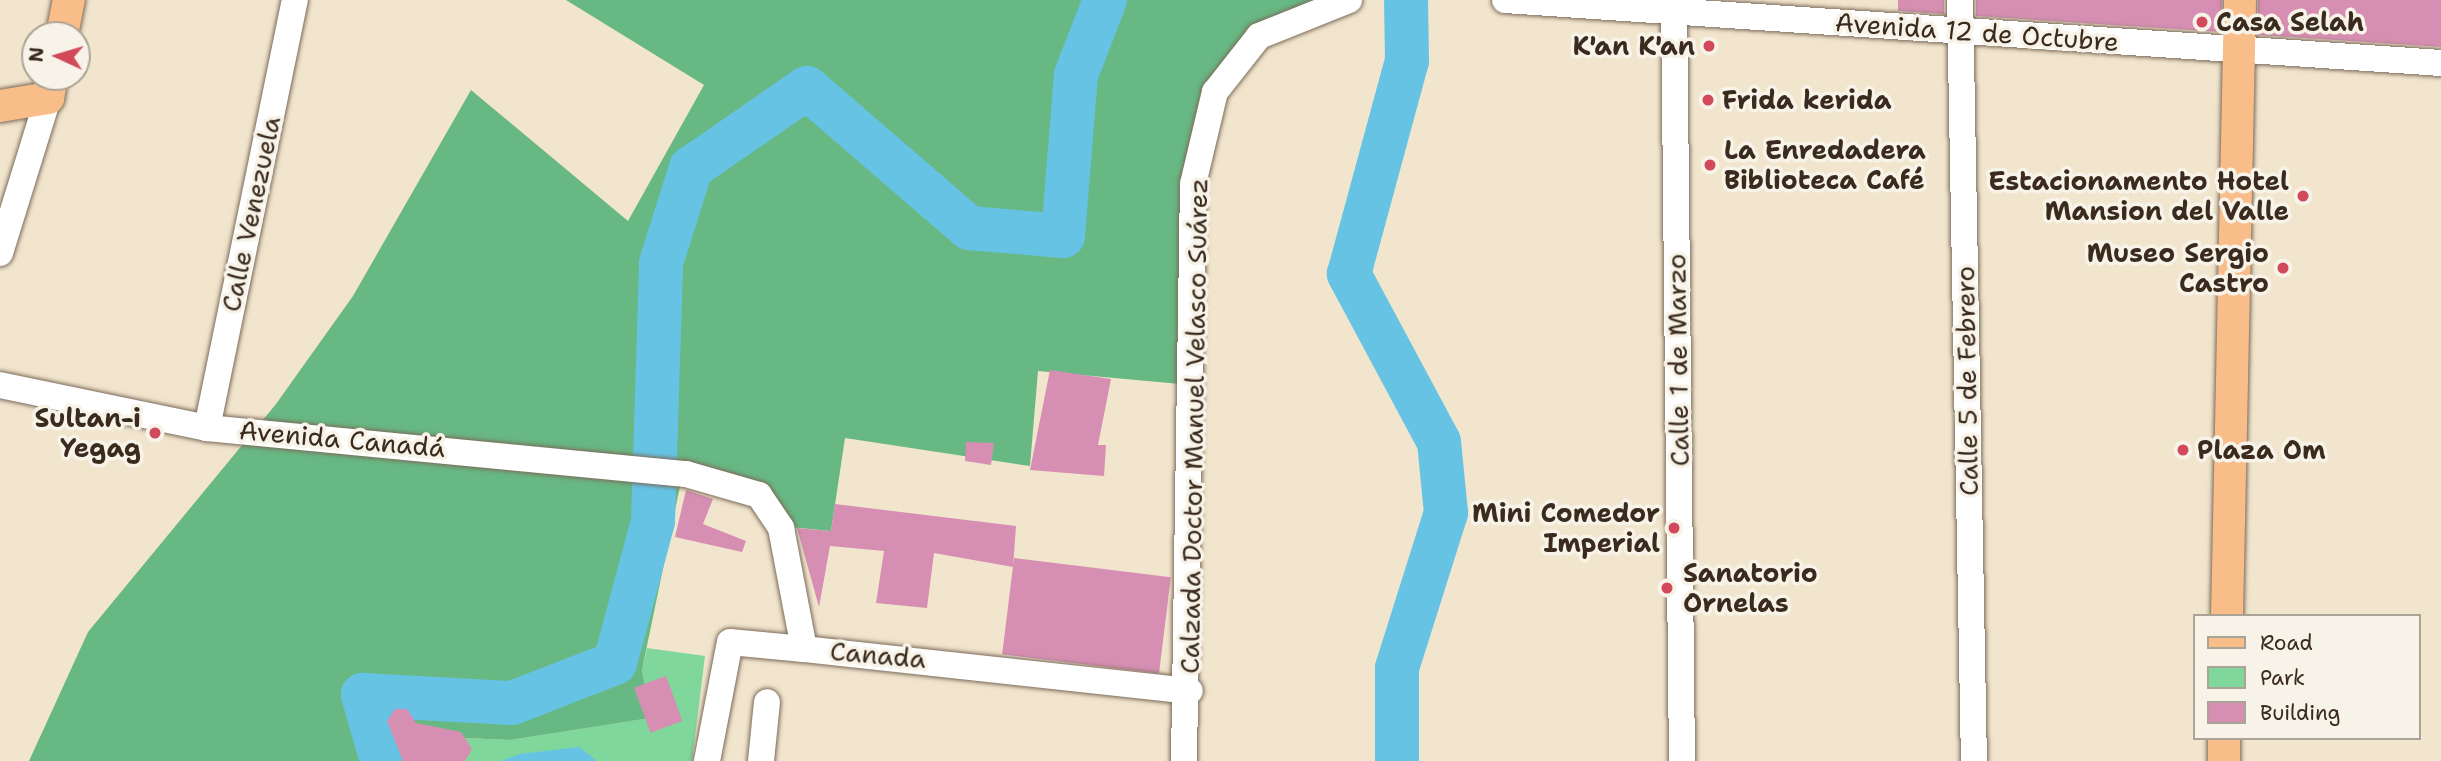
<!DOCTYPE html>
<meta charset="utf-8">
<style>
body{margin:0}
#map{position:relative;width:2441px;height:761px;overflow:hidden;background:#f2e5cd;font-family:"Shantell Sans",sans-serif}
div>[style]{position:absolute}
.green>*{inset:0;background:#80d79b}
.forest>*{inset:0;background:#68b883}
.water>*{inset:0;background:#66c3e4}
.river>*{height:44px;margin:-22px;padding:0 22px;transform-origin:22px;border-radius:22px;background:#66c3e4}
.building>*{inset:0;background:#d68fb2;transform-origin:0 0}
.roads{filter:drop-shadow(0 0 2px #7b6b5b) drop-shadow(0 0 2px #7b6b5b)}
.minor>*{height:26px;margin:-13px;padding:0 13px;transform-origin:13px;border-radius:13px;background:#fff}
.major>*{height:32px;margin:-16px;padding:0 16px;transform-origin:16px;border-radius:16px;background:#f8bd89}
.dots>*{width:19px;height:19px;translate:-50% -50%;box-sizing:border-box;border:4px solid #f7f3e8;border-radius:50%}
span{translate:-50% -50%;white-space:nowrap;text-align:center;line-height:1.15;-webkit-text-stroke:7px #f7f3e8;paint-order:stroke}
.poi-label{font-size:26px;color:#3b2a1e;font-weight:700}
.left{translate:0 -50%;text-align:left}
.right{translate:-100% -50%;text-align:right}
.street-label{font-size:26px;color:#3b2a1e}
.legend{position:absolute;left:2193px;top:614px;width:228px;height:126px;box-sizing:border-box;background:#f7f3e8;border:2px solid #aca397;margin:0;padding:9px 12px;list-style:none;font-size:21px;color:#3b2a1e}
.legend li{display:flex;align-items:center;gap:14px;height:35px}
.legend b{width:35px;border:2px solid #aca397}
.north{position:absolute;left:21px;top:21px;width:70px;height:70px;box-sizing:border-box;background:#f7f3e8;border:2px solid #aca397;border-radius:50%;rotate:274deg;font-size:19px;font-weight:700;line-height:28px;text-align:center;color:#3b2a1e}
.north::after{content:'';display:block;margin:auto;width:24px;height:32px;background:#d1495b;clip-path:polygon(50% 0,100% 100%,50% 72%,0 100%)}
</style>
<div id="map">
<div class="green">
<div style="clip-path:polygon(647px 648px,705px 656px,692px 761px,422px 761px,417px 736px,510px 740px,649px 718px,642px 670px)"></div>
</div>
<div class="forest">
<div style="clip-path:polygon(566px 0,1322px 0,1210px 89px,1191px 385px,1038px 371px,1030px 466px,845px 438px,831px 531px,789px 527px,685px 462px,642px 670px,650px 718px,510px 740px,418px 736px,422px 761px,29px 761px,88px 632px,276px 404px,353px 296px,471px 90px,628px 221px,704px 85px)"></div>
</div>
<div class="water">
<div style="clip-path:polygon(579px 747px,597px 761px,501px 761px,520px 754px)"></div>
</div>
<div class="river">
<div style="left:382px;top:761px;width:69px;rotate:-106.1deg"></div>
<div style="left:363px;top:695px;width:149px;rotate:3.1deg"></div>
<div style="left:512px;top:703px;width:110px;rotate:-21.2deg"></div>
<div style="left:615px;top:663px;width:147px;rotate:-75deg"></div>
<div style="left:653px;top:521px;width:258px;rotate:-88.2deg"></div>
<div style="left:661px;top:263px;width:100px;rotate:-72.5deg"></div>
<div style="left:691px;top:168px;width:141px;rotate:-34.6deg"></div>
<div style="left:807px;top:88px;width:214px;rotate:40.8deg"></div>
<div style="left:969px;top:228px;width:94px;rotate:4.9deg"></div>
<div style="left:1063px;top:236px;width:162px;rotate:-85.4deg"></div>
<div style="left:1076px;top:75px;width:80px;rotate:-68.9deg"></div>
<div style="left:1397px;top:761px;width:93px;rotate:-90deg"></div>
<div style="left:1397px;top:668px;width:163px;rotate:-72.5deg"></div>
<div style="left:1446px;top:513px;width:71px;rotate:-95.6deg"></div>
<div style="left:1439px;top:442px;width:191px;rotate:-118.2deg"></div>
<div style="left:1349px;top:274px;width:221px;rotate:-74.8deg"></div>
<div style="left:1407px;top:61px;width:61px;rotate:-90.9deg"></div>
</div>
<div class="building">
<div style="clip-path:polygon(1898px 0,1944px 0,1944px 14px,1898px 11px)"></div>
<div style="clip-path:polygon(1976px 0,2222px 0,2221px 32px,1976px 16px)"></div>
<div style="clip-path:polygon(2258px 0,2441px 0,2441px 47px,2258px 35px)"></div>
<div style="clip-path:polygon(1050px 370px,1111px 379px,1098px 445px,1106px 445px,1104px 476px,1030px 470px)"></div>
<div style="clip-path:polygon(966px 442px,994px 443px,991px 465px,965px 461px)"></div>
<div style="clip-path:polygon(686px 490px,713px 499px,703px 524px,746px 541px,742px 552px,675px 537px)"></div>
<div style="clip-path:polygon(835px 504px,1016px 526px,1013px 567px,934px 553px,927px 608px,876px 603px,884px 551px,830px 546px,819px 607px,797px 528px,831px 531px)"></div>
<div style="left:1014px;top:558px;width:158px;height:97px;rotate:7deg"></div>
<div style="left:666px;top:676px;width:48px;height:34px;rotate:70deg"></div>
<div style="clip-path:polygon(395px 709px,407px 709px,416px 723px,461px 732px,472px 749px,465px 761px,403px 761px,387px 721px)"></div>
</div>
<div class="roads">
<div class="minor">
<div style="left:1505px;top:0;width:938px;rotate:3.85deg"></div>
<div style="left:1674px;top:0;width:761px;rotate:89.4deg"></div>
<div style="left:1960px;top:0;width:761px;rotate:88.95deg"></div>
<div style="left:0;top:253px;width:162px;rotate:-72.8deg"></div>
<div style="left:0;top:385px;width:211px;rotate:11.7deg"></div>
<div style="left:207px;top:428px;width:481px;rotate:5.5deg"></div>
<div style="left:686px;top:474px;width:76px;rotate:16deg"></div>
<div style="left:759px;top:495px;width:40px;rotate:56deg"></div>
<div style="left:781px;top:528px;width:123px;rotate:79.2deg"></div>
<div style="left:804px;top:649px;width:388px;rotate:6.2deg"></div>
<div style="left:207px;top:428px;width:437px;rotate:-78.4deg"></div>
<div style="left:707px;top:761px;width:121px;rotate:-79.1deg"></div>
<div style="left:730px;top:642px;width:74px;rotate:5.4deg"></div>
<div style="left:761px;top:761px;width:59px;rotate:-84.2deg"></div>
<div style="left:1184px;top:761px;width:577px;rotate:-89.11deg"></div>
<div style="left:1193px;top:184px;width:95px;rotate:-76.6deg"></div>
<div style="left:1215px;top:92px;width:71px;rotate:-51.8deg"></div>
<div style="left:1259px;top:36px;width:97px;rotate:-21.8deg"></div>
</div>
<div class="major">
<div style="left:62px;top:35px;width:36px;rotate:-79deg"></div>
<div style="left:0;top:106px;width:49px;rotate:-9.5deg"></div>
<div style="left:48px;top:98px;width:21px;rotate:-79deg"></div>
<div style="left:2227px;top:616px;width:616px;rotate:-88.79deg"></div>
<div style="left:2224px;top:761px;width:23px;rotate:-90deg"></div>
</div>
</div>
<div class="dots">
<div style="left:2202px;top:22px;background:#d1495b"></div>
<div style="left:1709px;top:46px;background:#d1495b"></div>
<div style="left:1708px;top:100px;background:#d1495b"></div>
<div style="left:1710px;top:165px;background:#d1495b"></div>
<div style="left:2303px;top:196px;background:#d1495b"></div>
<div style="left:2283px;top:268px;background:#d1495b"></div>
<div style="left:155px;top:433px;background:#d1495b"></div>
<div style="left:2183px;top:450px;background:#d1495b"></div>
<div style="left:1674px;top:528px;background:#d1495b"></div>
<div style="left:1667px;top:588px;background:#d1495b"></div>
</div>
<div class="poi-label">
<span class="left" style="left:2216px;top:22px">Casa Selah</span>
<span class="right" style="left:1695px;top:46px">K'an K'an</span>
<span class="left" style="left:1722px;top:100px">Frida kerida</span>
<span class="left" style="left:1724px;top:165px">La Enredadera<br>Biblioteca Café</span>
<span class="right" style="left:2289px;top:196px">Estacionamento Hotel<br>Mansion del Valle</span>
<span class="right" style="left:2269px;top:268px">Museo Sergio<br>Castro</span>
<span class="right" style="left:141px;top:433px">Sultan-i<br>Yegag</span>
<span class="left" style="left:2197px;top:450px">Plaza Om</span>
<span class="right" style="left:1660px;top:528px">Mini Comedor<br>Imperial</span>
<span class="left" style="left:1683px;top:588px">Sanatorio<br>Ornelas</span>
</div>
<div class="street-label">
<span style="left:1977px;top:32px;rotate:4deg">Avenida 12 de Octubre</span>
<span style="left:251px;top:214px;rotate:-78deg">Calle Venezuela</span>
<span style="left:1678px;top:360px;rotate:-91deg">Calle 1 de Marzo</span>
<span style="left:1967px;top:381px;rotate:-91deg">Calle 5 de Febrero</span>
<span style="left:1194px;top:426px;rotate:-89deg">Calzada Doctor Manuel Velasco Suárez</span>
<span style="left:342px;top:439px;rotate:5deg">Avenida Canadá</span>
<span style="left:878px;top:655px;rotate:5deg">Canada</span>
</div>
<ul class="legend">
<li><b style="height:9px;background:#f8bd89"></b>Road</li>
<li><b style="height:19px;background:#80d79b"></b>Park</li>
<li><b style="height:19px;background:#d68fb2"></b>Building</li>
</ul>
<div class="north">N</div>
</div>
